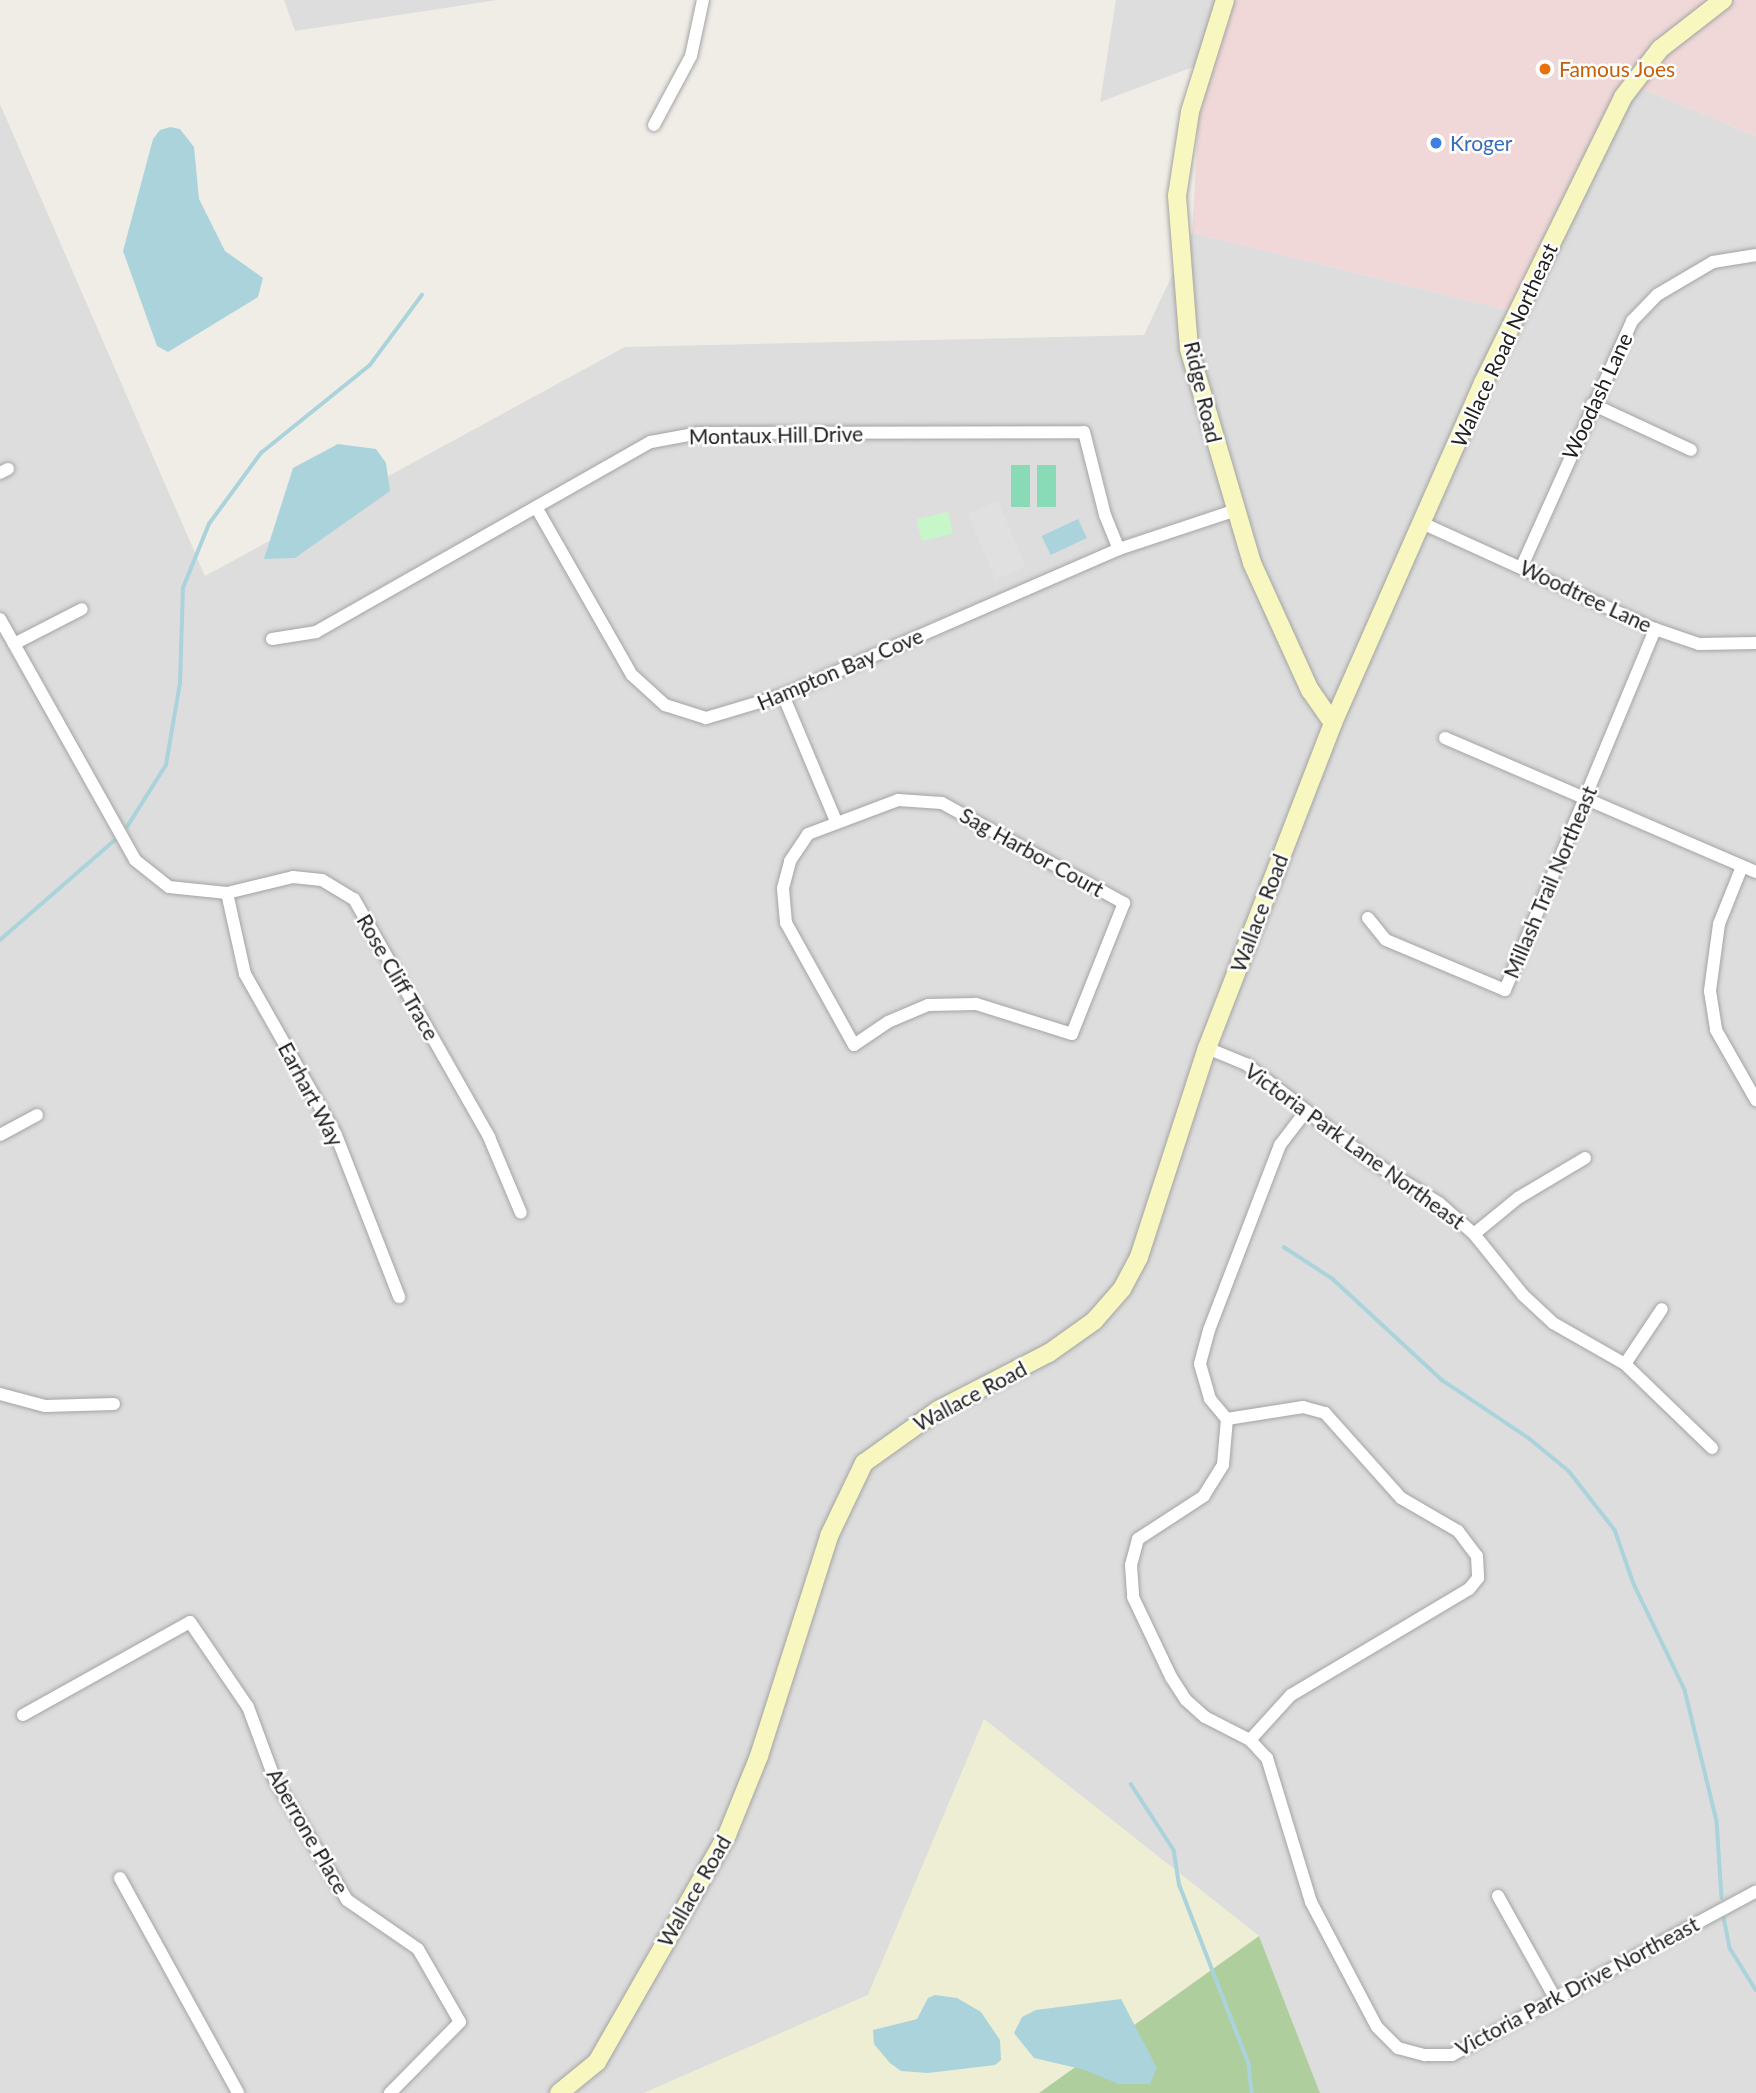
<!DOCTYPE html>
<style>
body{margin:0}
#map{position:relative;width:1756px;height:2093px;overflow:hidden;background:#f0ede7;font-family:Lato,sans-serif}
div>[style]{position:absolute}
.residential>*{inset:0;background:#dedddd}
.commercial>*{inset:0;background:#f0d8d8}
.farmland>*{inset:0;background:#edeed4}
.forest>*{inset:0;background:#afce9e}
.park>*{inset:0;background:#c7f7c9;transform-origin:0 0}
.pitch>*{inset:0;background:#89dbb7;transform-origin:0 0}
.parking>*{inset:0;background:#e0e0e0;transform-origin:0 0}
.water>*{inset:0;background:#aad3dc;transform-origin:0 0}
.stream>*{height:3.5px;margin:-1.75px;padding:0 1.75px;transform-origin:1.75px;border-radius:1.75px;background:#aad3dc}
.roads{filter:drop-shadow(0 0 2px #a4a4a4) drop-shadow(0 0 2px #a4a4a4)}
.street>*{height:12px;margin:-6px;padding:0 6px;transform-origin:6px;border-radius:6px;background:#fff}
.secondary>*{height:18px;margin:-9px;padding:0 9px;transform-origin:9px;border-radius:9px;background:#f7f7bf}
.dots>*{width:19px;height:19px;translate:-50% -50%;box-sizing:border-box;border:4px solid #fff;border-radius:50%}
span{translate:-50% -50%;white-space:nowrap;text-align:center;line-height:1.15;-webkit-text-stroke:5px #fff;paint-order:stroke}
.food-label{font-size:21px;color:#c56008}
.left{translate:0 -50%;text-align:left}
.shop-label{font-size:21px;color:#366cbe}
.street-label{font-size:21px;color:#202020}
</style>
<div id="map">
<div class="residential">
<div style="clip-path:polygon(284px 0,497px 0,295px 31px)"></div>
<div style="clip-path:polygon(1116px 0,1222px 0,1209px 61px,1100px 102px)"></div>
<div style="clip-path:polygon(1633px 85px,1756px 136px,1756px 2093px,1320px 2093px,1259px 1936px,985px 1720px,868px 1995px,644px 2093px,0 2093px,0 104px,205px 576px,625px 347px,1144px 335px,1192px 233px,1516px 312px)"></div>
</div>
<div class="commercial">
<div style="clip-path:polygon(1222px 0,1756px 0,1756px 136px,1633px 85px,1516px 312px,1192px 233px,1199px 107px)"></div>
</div>
<div class="farmland">
<div style="clip-path:polygon(984px 1719px,1259px 1936px,1039px 2093px,644px 2093px,868px 1995px)"></div>
</div>
<div class="forest">
<div style="clip-path:polygon(1259px 1936px,1320px 2093px,1039px 2093px)"></div>
</div>
<div class="park">
<div style="left:948px;top:512px;width:22px;height:32px;rotate:77deg"></div>
</div>
<div class="pitch">
<div style="left:1011px;top:465px;width:19px;height:42px"></div>
<div style="left:1037px;top:465px;width:19px;height:42px"></div>
</div>
<div class="parking">
<div style="left:998px;top:501px;width:71px;height:33px;rotate:67deg"></div>
</div>
<div class="water">
<div style="clip-path:polygon(170px 127px,180px 129px,194px 147px,199px 199px,225px 251px,263px 278px,258px 297px,168px 352px,157px 346px,123px 251px,153px 139px,160px 130px)"></div>
<div style="clip-path:polygon(338px 444px,376px 449px,386px 463px,390px 491px,295px 558px,264px 559px,293px 468px)"></div>
<div style="left:1078px;top:519px;width:21px;height:40px;rotate:65deg"></div>
<div style="clip-path:polygon(935px 1995px,957px 1998px,981px 2012px,1000px 2040px,1001px 2060px,995px 2065px,928px 2073px,901px 2071px,890px 2063px,874px 2044px,873px 2030px,917px 2019px,928px 1998px)"></div>
<div style="clip-path:polygon(1121px 1999px,1157px 2068px,1150px 2084px,1118px 2084px,1085px 2070px,1034px 2058px,1014px 2033px,1022px 2017px,1036px 2010px)"></div>
</div>
<div class="stream">
<div style="left:127px;top:827px;width:73px;rotate:-57.8deg"></div>
<div style="left:166px;top:765px;width:83px;rotate:-80.3deg"></div>
<div style="left:180px;top:683px;width:95px;rotate:-88.2deg"></div>
<div style="left:183px;top:588px;width:69px;rotate:-67.9deg"></div>
<div style="left:209px;top:524px;width:88px;rotate:-53.8deg"></div>
<div style="left:261px;top:453px;width:140px;rotate:-38.9deg"></div>
<div style="left:370px;top:365px;width:87px;rotate:-53.4deg"></div>
<div style="left:0;top:940px;width:151px;rotate:-41deg"></div>
<div style="left:1284px;top:1247px;width:59px;rotate:33.1deg"></div>
<div style="left:1333px;top:1279px;width:149px;rotate:42.8deg"></div>
<div style="left:1442px;top:1380px;width:106px;rotate:33.8deg"></div>
<div style="left:1530px;top:1439px;width:50px;rotate:39.4deg"></div>
<div style="left:1569px;top:1471px;width:75px;rotate:52.1deg"></div>
<div style="left:1615px;top:1530px;width:57px;rotate:70.6deg"></div>
<div style="left:1634px;top:1584px;width:118px;rotate:64.3deg"></div>
<div style="left:1685px;top:1690px;width:135px;rotate:76.3deg"></div>
<div style="left:1717px;top:1821px;width:77px;rotate:86.3deg"></div>
<div style="left:1131px;top:1784px;width:79px;rotate:56.9deg"></div>
<div style="left:1174px;top:1850px;width:36px;rotate:81deg"></div>
<div style="left:1180px;top:1886px;width:191px;rotate:68.8deg"></div>
<div style="left:1249px;top:2064px;width:29px;rotate:84deg"></div>
<div style="left:1724px;top:1917px;width:32px;rotate:79deg"></div>
<div style="left:1730px;top:1948px;width:49px;rotate:58.2deg"></div>
</div>
<div class="roads">
<div class="street">
<div style="left:654px;top:125px;width:78px;rotate:-61.8deg"></div>
<div style="left:691px;top:56px;width:57px;rotate:-77.9deg"></div>
<div style="left:1592px;top:404px;width:109px;rotate:24.9deg"></div>
<div style="left:0;top:473px;width:9px;rotate:-27deg"></div>
<div style="left:536px;top:507px;width:193px;rotate:60.3deg"></div>
<div style="left:632px;top:675px;width:45px;rotate:42.3deg"></div>
<div style="left:665px;top:705px;width:43px;rotate:17.6deg"></div>
<div style="left:706px;top:718px;width:80px;rotate:-16.6deg"></div>
<div style="left:783px;top:695px;width:366px;rotate:-23.5deg"></div>
<div style="left:1119px;top:549px;width:120px;rotate:-18.4deg"></div>
<div style="left:1422px;top:523px;width:256px;rotate:24.5deg"></div>
<div style="left:1655px;top:629px;width:46px;rotate:18.8deg"></div>
<div style="left:1699px;top:644px;width:57px;rotate:-1deg"></div>
<div style="left:1522px;top:566px;width:269px;rotate:-65.8deg"></div>
<div style="left:1632px;top:321px;width:36px;rotate:-46deg"></div>
<div style="left:1657px;top:295px;width:65px;rotate:-30.5deg"></div>
<div style="left:1713px;top:262px;width:44px;rotate:-9.2deg"></div>
<div style="left:0;top:619px;width:276px;rotate:60.7deg"></div>
<div style="left:135px;top:860px;width:43px;rotate:38.5deg"></div>
<div style="left:169px;top:887px;width:58px;rotate:5.9deg"></div>
<div style="left:227px;top:893px;width:68px;rotate:-13.6deg"></div>
<div style="left:293px;top:877px;width:29px;rotate:6deg"></div>
<div style="left:322px;top:880px;width:37px;rotate:31deg"></div>
<div style="left:354px;top:899px;width:274px;rotate:60.4deg"></div>
<div style="left:489px;top:1137px;width:82px;rotate:67.2deg"></div>
<div style="left:272px;top:639px;width:45px;rotate:-9deg"></div>
<div style="left:316px;top:632px;width:385px;rotate:-29.6deg"></div>
<div style="left:651px;top:442px;width:49px;rotate:-10.6deg"></div>
<div style="left:699px;top:433px;width:385px;rotate:-0.1deg"></div>
<div style="left:1084px;top:432px;width:86px;rotate:75.8deg"></div>
<div style="left:1105px;top:515px;width:37px;rotate:68deg"></div>
<div style="left:14px;top:644px;width:76px;rotate:-27.2deg"></div>
<div style="left:783px;top:695px;width:137px;rotate:67.2deg"></div>
<div style="left:1445px;top:738px;width:339px;rotate:23.3deg"></div>
<div style="left:898px;top:800px;width:44px;rotate:3.9deg"></div>
<div style="left:942px;top:803px;width:208px;rotate:28.8deg"></div>
<div style="left:1124px;top:903px;width:141px;rotate:111.7deg"></div>
<div style="left:1072px;top:1034px;width:101px;rotate:-162.6deg"></div>
<div style="left:976px;top:1004px;width:48px;rotate:178.8deg"></div>
<div style="left:928px;top:1005px;width:43px;rotate:157deg"></div>
<div style="left:888px;top:1022px;width:41px;rotate:145.9deg"></div>
<div style="left:854px;top:1045px;width:140px;rotate:-119.1deg"></div>
<div style="left:786px;top:923px;width:35px;rotate:-95deg"></div>
<div style="left:783px;top:888px;width:28px;rotate:-75deg"></div>
<div style="left:790px;top:861px;width:32px;rotate:-56deg"></div>
<div style="left:808px;top:834px;width:96px;rotate:-20.7deg"></div>
<div style="left:1741px;top:869px;width:59px;rotate:111.8deg"></div>
<div style="left:1719px;top:924px;width:68px;rotate:97.7deg"></div>
<div style="left:1710px;top:991px;width:39px;rotate:81deg"></div>
<div style="left:1716px;top:1030px;width:81px;rotate:60.3deg"></div>
<div style="left:227px;top:893px;width:83px;rotate:77.5deg"></div>
<div style="left:245px;top:974px;width:185px;rotate:60.5deg"></div>
<div style="left:336px;top:1135px;width:174px;rotate:68.7deg"></div>
<div style="left:1368px;top:918px;width:28px;rotate:51deg"></div>
<div style="left:1386px;top:940px;width:129px;rotate:22.8deg"></div>
<div style="left:1505px;top:990px;width:391px;rotate:-67.4deg"></div>
<div style="left:1207px;top:1048px;width:42px;rotate:22.3deg"></div>
<div style="left:1246px;top:1064px;width:158px;rotate:37.8deg"></div>
<div style="left:1371px;top:1161px;width:80px;rotate:31.7deg"></div>
<div style="left:1439px;top:1203px;width:47px;rotate:41.5deg"></div>
<div style="left:1474px;top:1234px;width:78px;rotate:51.2deg"></div>
<div style="left:1523px;top:1295px;width:41px;rotate:43deg"></div>
<div style="left:1553px;top:1323px;width:83px;rotate:29.7deg"></div>
<div style="left:1625px;top:1364px;width:121px;rotate:44deg"></div>
<div style="left:1306px;top:1111px;width:43px;rotate:127.4deg"></div>
<div style="left:1280px;top:1145px;width:198px;rotate:111deg"></div>
<div style="left:1209px;top:1330px;width:35px;rotate:105deg"></div>
<div style="left:1200px;top:1364px;width:36px;rotate:74deg"></div>
<div style="left:1210px;top:1399px;width:26px;rotate:50deg"></div>
<div style="left:1227px;top:1419px;width:46px;rotate:95deg"></div>
<div style="left:1223px;top:1465px;width:36px;rotate:122deg"></div>
<div style="left:1204px;top:1496px;width:79px;rotate:146.9deg"></div>
<div style="left:1138px;top:1539px;width:27px;rotate:105deg"></div>
<div style="left:1131px;top:1565px;width:32px;rotate:86deg"></div>
<div style="left:1133px;top:1597px;width:89px;rotate:64.6deg"></div>
<div style="left:1171px;top:1677px;width:27px;rotate:57deg"></div>
<div style="left:1186px;top:1700px;width:25px;rotate:42deg"></div>
<div style="left:1205px;top:1717px;width:51px;rotate:27.1deg"></div>
<div style="left:1250px;top:1740px;width:25px;rotate:47deg"></div>
<div style="left:1267px;top:1758px;width:151px;rotate:73deg"></div>
<div style="left:1311px;top:1902px;width:141px;rotate:62.2deg"></div>
<div style="left:1377px;top:2027px;width:30px;rotate:45deg"></div>
<div style="left:1398px;top:2048px;width:28px;rotate:15deg"></div>
<div style="left:1425px;top:2055px;width:27px"></div>
<div style="left:1452px;top:2055px;width:345px;rotate:-28.3deg"></div>
<div style="left:0;top:1135px;width:42px;rotate:-28.4deg"></div>
<div style="left:1474px;top:1234px;width:57px;rotate:-39.3deg"></div>
<div style="left:1518px;top:1198px;width:78px;rotate:-30.8deg"></div>
<div style="left:1625px;top:1364px;width:66px;rotate:-56.1deg"></div>
<div style="left:0;top:1394px;width:47px;rotate:14.9deg"></div>
<div style="left:45px;top:1406px;width:69px;rotate:-1.7deg"></div>
<div style="left:1227px;top:1419px;width:77px;rotate:-9deg"></div>
<div style="left:1303px;top:1407px;width:23px;rotate:15deg"></div>
<div style="left:1325px;top:1413px;width:114px;rotate:48.2deg"></div>
<div style="left:1401px;top:1498px;width:66px;rotate:30.1deg"></div>
<div style="left:1458px;top:1531px;width:31px;rotate:53deg"></div>
<div style="left:1477px;top:1556px;width:22px;rotate:87deg"></div>
<div style="left:1478px;top:1578px;width:14px;rotate:129deg"></div>
<div style="left:1469px;top:1589px;width:207px;rotate:149.2deg"></div>
<div style="left:1291px;top:1695px;width:61px;rotate:132.3deg"></div>
<div style="left:23px;top:1715px;width:191px;rotate:-29.1deg"></div>
<div style="left:190px;top:1622px;width:103px;rotate:55.7deg"></div>
<div style="left:248px;top:1707px;width:78px;rotate:69.7deg"></div>
<div style="left:275px;top:1780px;width:140px;rotate:59deg"></div>
<div style="left:347px;top:1900px;width:86px;rotate:34.6deg"></div>
<div style="left:418px;top:1949px;width:84px;rotate:60.1deg"></div>
<div style="left:460px;top:2022px;width:100px;rotate:134.6deg"></div>
<div style="left:120px;top:1878px;width:245px;rotate:61.2deg"></div>
<div style="left:1498px;top:1896px;width:117px;rotate:60.8deg"></div>
</div>
<div class="secondary">
<div style="left:1225px;top:0;width:117px;rotate:107.4deg"></div>
<div style="left:1190px;top:112px;width:85px;rotate:98.8deg"></div>
<div style="left:1177px;top:196px;width:153px;rotate:85.5deg"></div>
<div style="left:1189px;top:349px;width:223px;rotate:73.6deg"></div>
<div style="left:1252px;top:563px;width:140px;rotate:65.5deg"></div>
<div style="left:1310px;top:690px;width:40px;rotate:55.1deg"></div>
<div style="left:559px;top:2093px;width:49px;rotate:-39.2deg"></div>
<div style="left:597px;top:2062px;width:262px;rotate:-60.2deg"></div>
<div style="left:727px;top:1835px;width:85px;rotate:-67.9deg"></div>
<div style="left:759px;top:1756px;width:231px;rotate:-72.3deg"></div>
<div style="left:829px;top:1536px;width:81px;rotate:-64.4deg"></div>
<div style="left:864px;top:1463px;width:91px;rotate:-35.6deg"></div>
<div style="left:938px;top:1410px;width:125px;rotate:-27.2deg"></div>
<div style="left:1049px;top:1353px;width:55px;rotate:-35.4deg"></div>
<div style="left:1094px;top:1321px;width:43px;rotate:-48.8deg"></div>
<div style="left:1122px;top:1289px;width:36px;rotate:-62deg"></div>
<div style="left:1139px;top:1257px;width:220px;rotate:-72deg"></div>
<div style="left:1207px;top:1048px;width:349px;rotate:-68.8deg"></div>
<div style="left:1333px;top:723px;width:372px;rotate:-66.2deg"></div>
<div style="left:1483px;top:383px;width:318px;rotate:-63.9deg"></div>
<div style="left:1623px;top:97px;width:61px;rotate:-52.4deg"></div>
<div style="left:1660px;top:49px;width:80px;rotate:-37.9deg"></div>
</div>
</div>
<div class="dots">
<div style="left:1545px;top:69px;background:#e8710a"></div>
<div style="left:1436px;top:143px;background:#3f7fe0"></div>
</div>
<div class="food-label">
<span class="left" style="left:1559px;top:69px">Famous Joes</span>
</div>
<div class="shop-label">
<span class="left" style="left:1450px;top:143px">Kroger</span>
</div>
<div class="street-label">
<span style="left:1504px;top:345px;rotate:-65deg">Wallace Road Northeast</span>
<span style="left:1203px;top:392px;rotate:77deg">Ridge Road</span>
<span style="left:1597px;top:396px;rotate:-65deg">Woodash Lane</span>
<span style="left:776px;top:435px;rotate:-1deg">Montaux Hill Drive</span>
<span style="left:1586px;top:596px;rotate:25deg">Woodtree Lane</span>
<span style="left:840px;top:669px;rotate:-23deg">Hampton Bay Cove</span>
<span style="left:1032px;top:852px;rotate:29deg">Sag Harbor Court</span>
<span style="left:1550px;top:882px;rotate:-67deg">Millash Trail Northeast</span>
<span style="left:1259px;top:913px;rotate:-69deg">Wallace Road</span>
<span style="left:398px;top:977px;rotate:60deg">Rose Cliff Trace</span>
<span style="left:311px;top:1094px;rotate:62deg">Earhart Way</span>
<span style="left:1355px;top:1146px;rotate:36deg">Victoria Park Lane Northeast</span>
<span style="left:970px;top:1396px;rotate:-28deg">Wallace Road</span>
<span style="left:308px;top:1831px;rotate:60deg">Aberrone Place</span>
<span style="left:694px;top:1891px;rotate:-60deg">Wallace Road</span>
<span style="left:1577px;top:1986px;rotate:-28deg">Victoria Park Drive Northeast</span>
</div>
</div>
